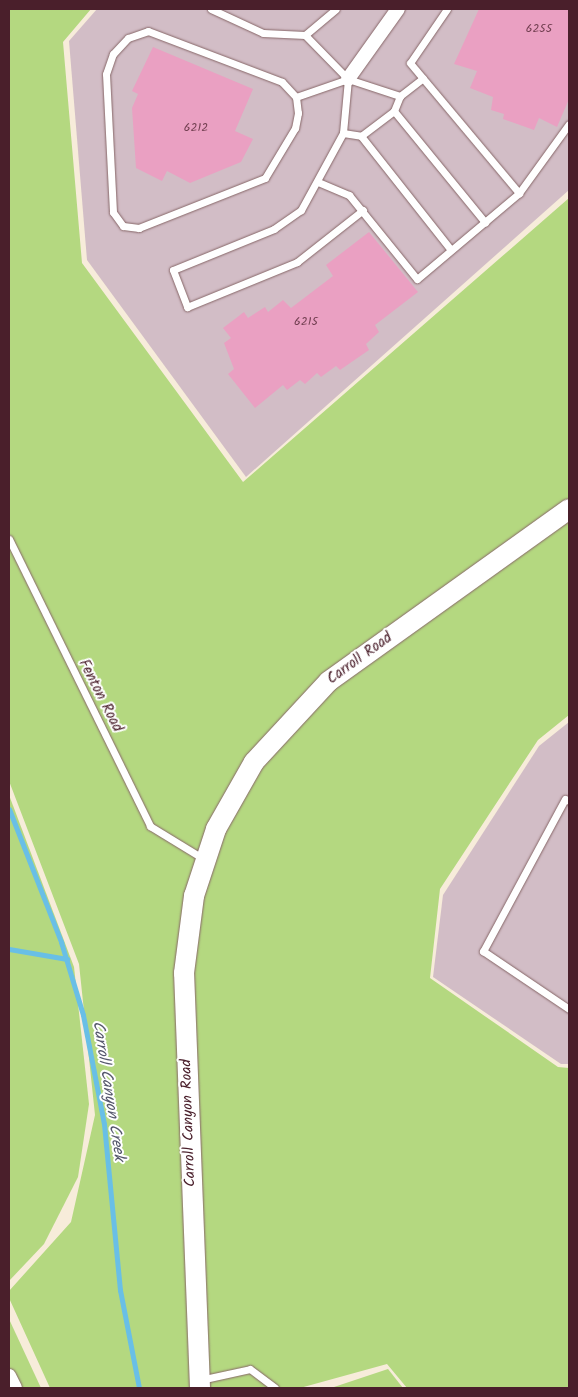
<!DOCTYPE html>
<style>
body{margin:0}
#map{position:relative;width:578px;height:1397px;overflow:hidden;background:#f7ecda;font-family:Kalam,sans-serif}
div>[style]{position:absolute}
.industrial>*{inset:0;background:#d2bdc6}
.green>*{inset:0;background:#b4d880}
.stream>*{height:5px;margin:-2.5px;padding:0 2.5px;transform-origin:2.5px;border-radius:2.5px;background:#69bfe6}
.building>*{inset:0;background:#eaa0c2}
.roads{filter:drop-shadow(0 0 1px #876768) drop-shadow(0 0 1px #876768)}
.service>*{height:7px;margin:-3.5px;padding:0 3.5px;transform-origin:3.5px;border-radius:3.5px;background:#fff}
.minor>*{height:14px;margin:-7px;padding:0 7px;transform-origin:7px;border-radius:7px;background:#fff}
.secondary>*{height:20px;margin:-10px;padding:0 10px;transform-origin:10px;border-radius:10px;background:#fff}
span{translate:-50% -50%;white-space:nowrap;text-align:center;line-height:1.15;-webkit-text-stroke:4px #fff;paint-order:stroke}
.number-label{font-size:12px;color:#723f51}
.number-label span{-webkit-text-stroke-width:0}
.street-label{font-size:15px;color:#4a1f2b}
.water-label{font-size:16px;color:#55576c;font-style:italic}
.frame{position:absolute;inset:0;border:10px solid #4a1f2b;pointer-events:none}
</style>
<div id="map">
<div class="industrial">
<div style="clip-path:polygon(97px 9px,569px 9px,569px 190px,246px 477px,87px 260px,69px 41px)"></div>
<div style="clip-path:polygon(569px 722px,569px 1064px,561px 1064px,433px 977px,443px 895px,539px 746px)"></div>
</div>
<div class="green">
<div style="clip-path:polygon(9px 9px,91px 9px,63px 42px,82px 263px,243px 482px,569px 198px,569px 715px,538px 740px,440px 889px,430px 978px,558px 1067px,569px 1068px,569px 1388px,407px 1388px,387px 1364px,300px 1388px,50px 1388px,9px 1298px,9px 1291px,71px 1222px,95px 1115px,79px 964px,9px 781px)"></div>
<div style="clip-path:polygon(9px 795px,74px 967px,89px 1104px,78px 1177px,44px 1244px,9px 1281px)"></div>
<div style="clip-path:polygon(9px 1319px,41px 1388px,9px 1388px)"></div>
<div style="clip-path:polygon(388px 1369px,403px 1388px,331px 1388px)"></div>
</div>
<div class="stream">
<div style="left:9px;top:809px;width:143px;rotate:68.6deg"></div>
<div style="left:61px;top:942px;width:76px;rotate:73.2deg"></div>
<div style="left:83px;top:1015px;width:111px;rotate:79.1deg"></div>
<div style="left:104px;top:1124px;width:167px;rotate:84.5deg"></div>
<div style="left:120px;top:1290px;width:100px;rotate:79deg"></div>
<div style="left:9px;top:949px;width:59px;rotate:9.8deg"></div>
</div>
<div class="building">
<div style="clip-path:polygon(479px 9px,569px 9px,569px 99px,557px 127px,539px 118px,534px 130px,503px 119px,504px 114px,491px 110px,493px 97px,470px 88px,477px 71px,454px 64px)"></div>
<div style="clip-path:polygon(153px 47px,253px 89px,235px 131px,253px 139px,241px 162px,190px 183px,167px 171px,162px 181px,136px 168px,132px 108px,138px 94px,132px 91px)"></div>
<div style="clip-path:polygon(369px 232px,418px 292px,375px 325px,379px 332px,366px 344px,369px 350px,340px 370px,336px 366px,321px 377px,317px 373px,305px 384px,300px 380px,287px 390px,283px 385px,255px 408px,228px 374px,234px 369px,224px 343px,231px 338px,223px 328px,244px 312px,248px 318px,265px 307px,268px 312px,283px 300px,291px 308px,333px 276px,326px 265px)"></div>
</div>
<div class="roads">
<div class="service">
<div style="left:211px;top:9px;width:57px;rotate:24.8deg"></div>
<div style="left:263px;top:33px;width:42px;rotate:2.7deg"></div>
<div style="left:305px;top:35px;width:40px;rotate:-40deg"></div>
<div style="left:447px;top:9px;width:65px;rotate:124.4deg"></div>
<div style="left:410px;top:63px;width:170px;rotate:50deg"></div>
<div style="left:148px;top:31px;width:143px;rotate:20.8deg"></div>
<div style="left:282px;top:82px;width:21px;rotate:47deg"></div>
<div style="left:296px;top:97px;width:16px;rotate:83deg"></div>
<div style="left:298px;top:113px;width:15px;rotate:101deg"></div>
<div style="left:295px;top:128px;width:58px;rotate:121deg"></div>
<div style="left:265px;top:178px;width:136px;rotate:158.4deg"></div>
<div style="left:139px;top:228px;width:16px;rotate:-173deg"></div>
<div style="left:123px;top:226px;width:17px;rotate:-126deg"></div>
<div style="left:113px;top:212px;width:138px;rotate:-92.9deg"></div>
<div style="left:106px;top:74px;width:21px;rotate:-71deg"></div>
<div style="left:113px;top:54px;width:22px;rotate:-47deg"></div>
<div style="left:128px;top:38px;width:21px;rotate:-19deg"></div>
<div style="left:305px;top:35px;width:62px;rotate:45.7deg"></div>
<div style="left:348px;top:79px;width:55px;rotate:18.1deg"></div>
<div style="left:400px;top:96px;width:16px;rotate:112deg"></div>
<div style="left:348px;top:79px;width:54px;rotate:95.3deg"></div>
<div style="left:343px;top:133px;width:88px;rotate:118.6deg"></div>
<div style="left:301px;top:210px;width:33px;rotate:145deg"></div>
<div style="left:274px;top:229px;width:109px;rotate:157.9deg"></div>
<div style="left:173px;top:270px;width:40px;rotate:69deg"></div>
<div style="left:187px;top:307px;width:119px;rotate:-22.2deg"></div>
<div style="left:297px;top:262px;width:84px;rotate:-38.2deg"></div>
<div style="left:400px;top:96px;width:29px;rotate:-38deg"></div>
<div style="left:296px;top:97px;width:55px;rotate:-19.1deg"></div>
<div style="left:343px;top:133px;width:18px;rotate:9deg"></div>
<div style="left:361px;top:136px;width:145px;rotate:51.7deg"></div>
<div style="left:361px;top:136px;width:41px;rotate:-37.1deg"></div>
<div style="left:394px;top:111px;width:144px;rotate:50.7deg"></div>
<div style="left:318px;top:182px;width:34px;rotate:23deg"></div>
<div style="left:349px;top:195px;width:108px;rotate:51deg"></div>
<div style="left:417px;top:279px;width:133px;rotate:-40.1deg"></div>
<div style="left:519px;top:193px;width:85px;rotate:-54.1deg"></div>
<div style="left:9px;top:539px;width:320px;rotate:63.8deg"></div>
<div style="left:150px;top:826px;width:63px;rotate:31.4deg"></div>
<div style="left:569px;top:801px;width:4px;rotate:-153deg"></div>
<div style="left:565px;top:799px;width:173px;rotate:118.3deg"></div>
<div style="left:483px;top:951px;width:104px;rotate:34deg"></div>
<div style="left:200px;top:1380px;width:51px;rotate:-12.4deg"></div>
<div style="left:250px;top:1369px;width:31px;rotate:37deg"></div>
</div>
<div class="minor">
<div style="left:348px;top:79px;width:86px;rotate:-54.5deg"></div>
<div style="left:9px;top:1376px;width:13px;rotate:63deg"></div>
</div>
<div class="secondary">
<div style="left:200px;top:1388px;width:415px;rotate:-92.2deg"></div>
<div style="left:184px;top:973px;width:78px;rotate:-82.6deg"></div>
<div style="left:194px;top:896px;width:71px;rotate:-71.8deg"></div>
<div style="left:216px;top:829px;width:77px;rotate:-60.4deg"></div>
<div style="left:254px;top:762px;width:110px;rotate:-47.2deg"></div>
<div style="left:329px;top:681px;width:295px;rotate:-35.6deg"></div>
</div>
</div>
<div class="number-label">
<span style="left:539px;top:29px">6255</span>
<span style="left:196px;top:128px">6212</span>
<span style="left:306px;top:322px">6215</span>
</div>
<div class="street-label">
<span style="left:360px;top:659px;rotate:-36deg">Carroll Road</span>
<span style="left:100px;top:696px;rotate:63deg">Fenton Road</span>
<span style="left:189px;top:1123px;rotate:-92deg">Carroll Canyon Road</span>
</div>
<div class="water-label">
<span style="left:108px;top:1091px;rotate:81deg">Carroll Canyon Creek</span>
</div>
<div class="frame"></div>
</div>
